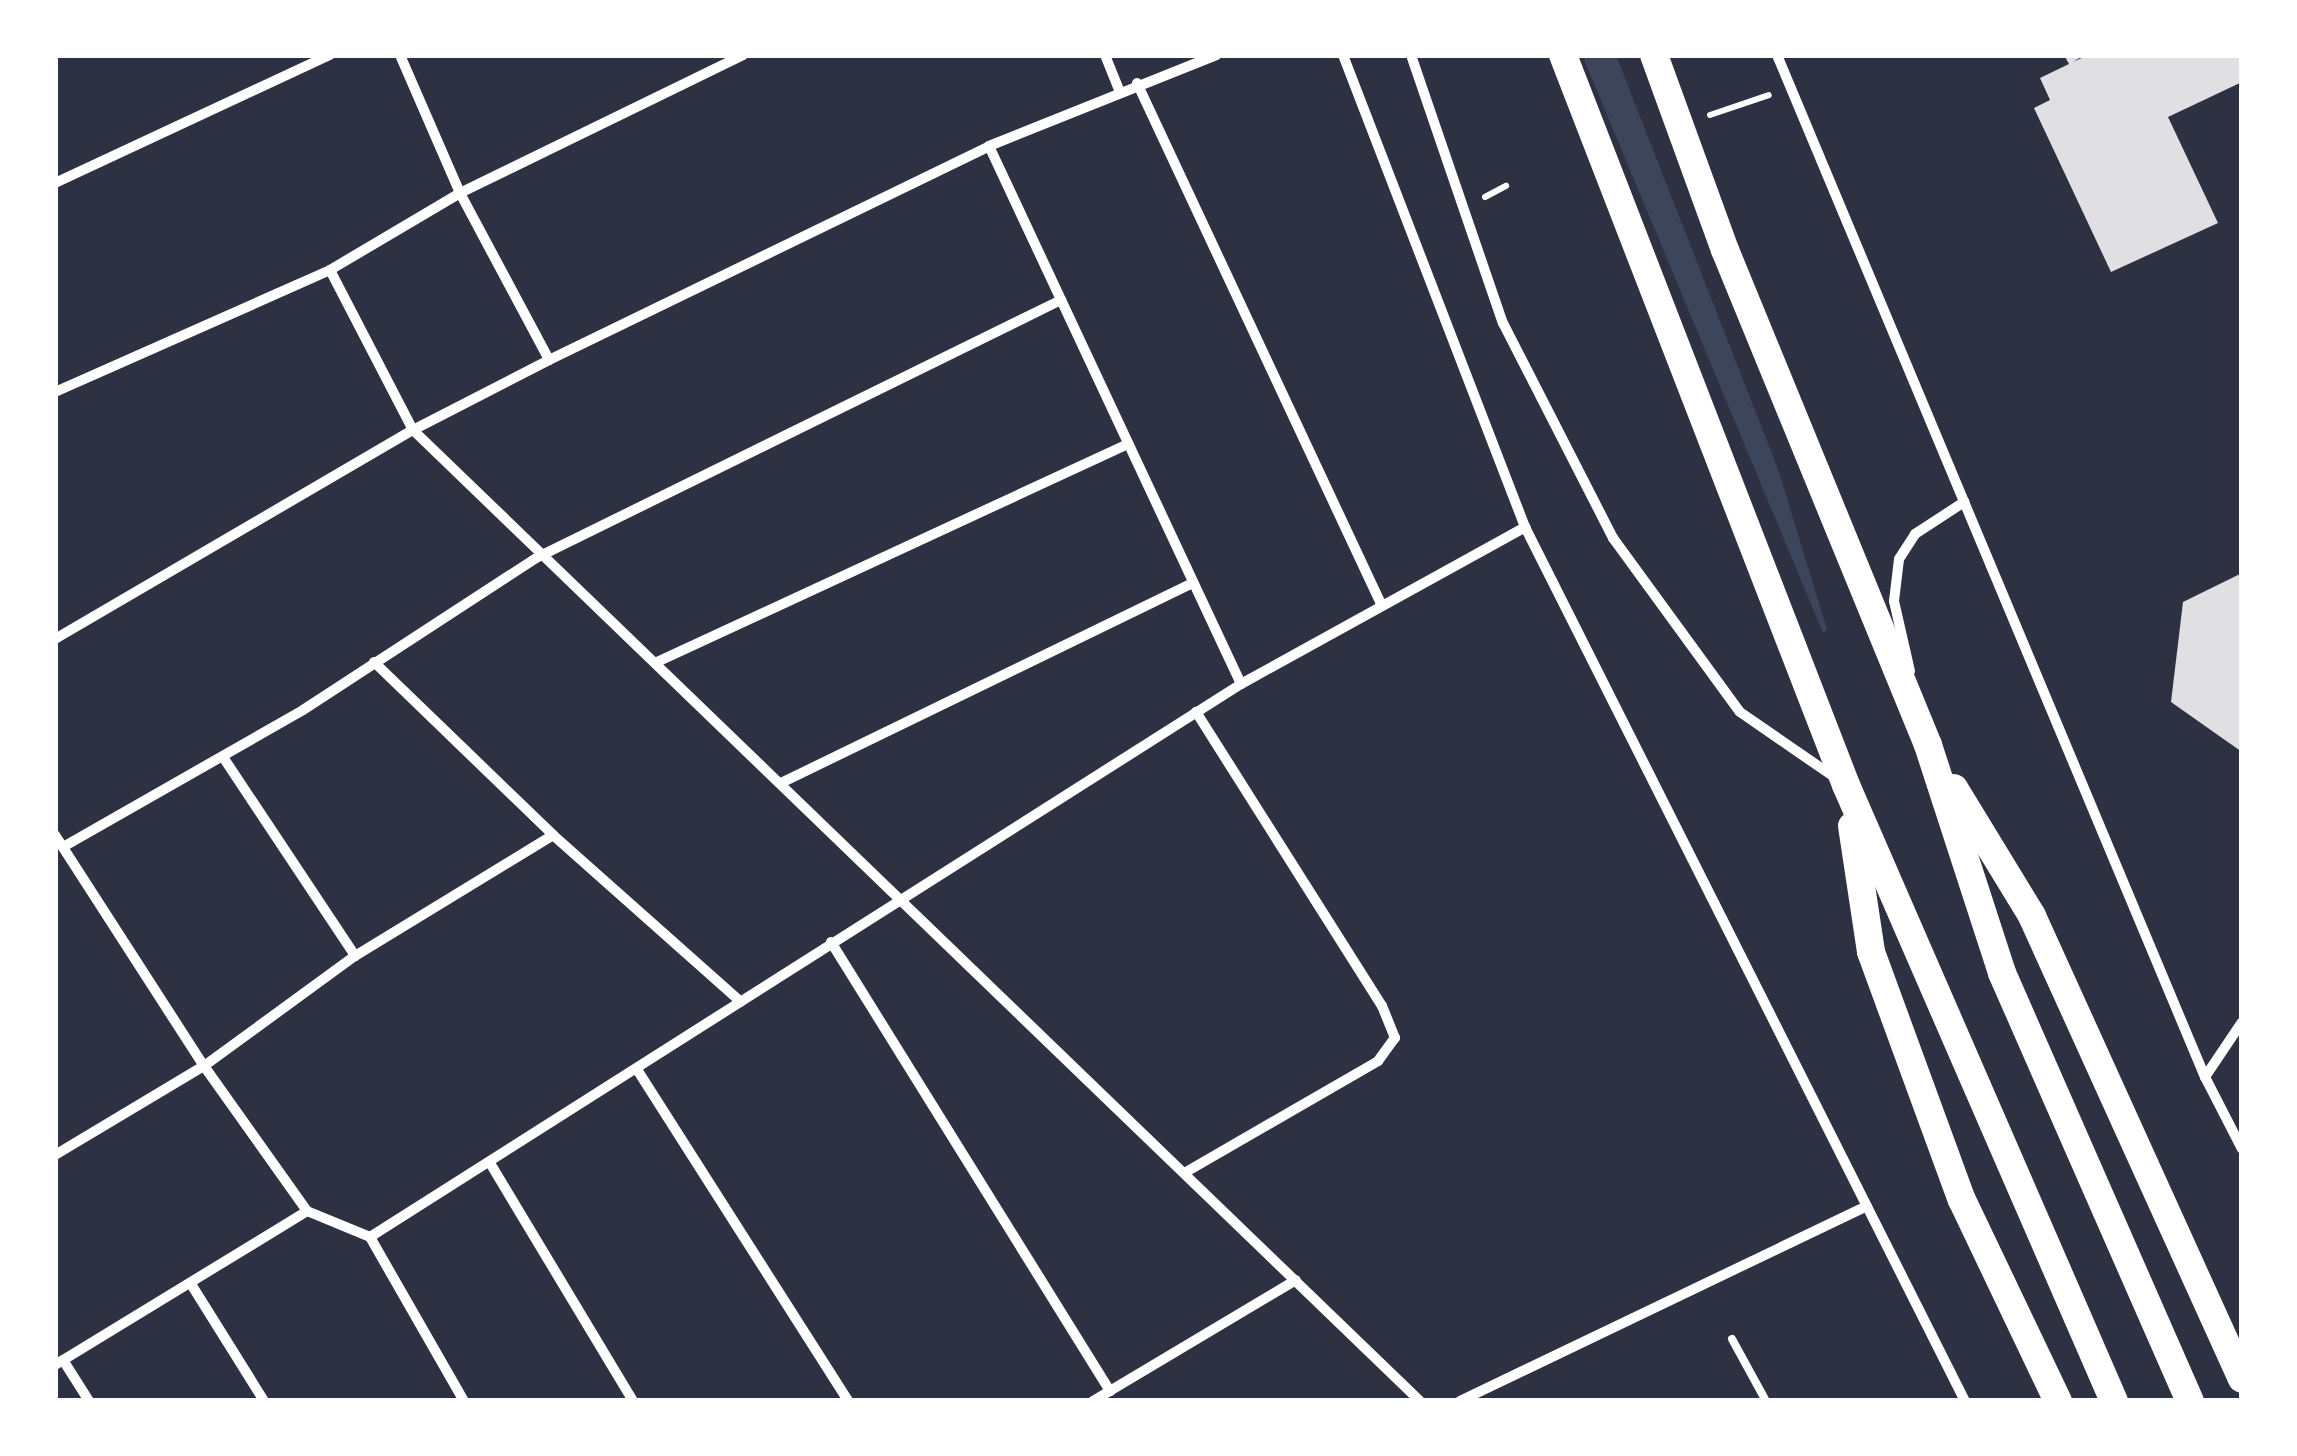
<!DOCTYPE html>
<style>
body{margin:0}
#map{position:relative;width:2297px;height:1456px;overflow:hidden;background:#2d3142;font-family:"Public Sans",sans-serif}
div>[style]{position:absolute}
.green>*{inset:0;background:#3c4559}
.building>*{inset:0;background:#e0e0e3}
.path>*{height:6px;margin:-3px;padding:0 3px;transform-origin:3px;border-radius:3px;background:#fff}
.service>*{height:8px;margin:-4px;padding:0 4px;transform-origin:4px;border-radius:4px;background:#fff}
.minor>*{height:10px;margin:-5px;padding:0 5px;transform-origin:5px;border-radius:5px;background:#fff}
.trunk>*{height:28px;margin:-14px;padding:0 14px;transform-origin:14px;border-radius:14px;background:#fff}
span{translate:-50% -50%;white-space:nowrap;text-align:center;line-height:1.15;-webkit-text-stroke:9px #fff;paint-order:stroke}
.frame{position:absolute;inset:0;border:58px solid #fff;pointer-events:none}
</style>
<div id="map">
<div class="green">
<div style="clip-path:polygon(1582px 55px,1616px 55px,1778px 469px,1827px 629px,1823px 633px)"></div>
</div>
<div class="building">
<div style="clip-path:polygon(2064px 55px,2084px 55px,2073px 62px,2088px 55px,2242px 55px,2242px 82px,2168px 117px,2218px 223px,2111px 272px,2034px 108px,2050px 100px,2040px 78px,2069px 64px)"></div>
<div style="clip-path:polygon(2242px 573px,2242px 752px,2171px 702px,2183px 602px)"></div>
</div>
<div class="path">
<div style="left:1710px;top:115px;width:62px;rotate:-18.7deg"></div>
<div style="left:1485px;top:197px;width:24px;rotate:-28deg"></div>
</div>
<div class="service">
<div style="left:1732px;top:1339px;width:71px;rotate:61.3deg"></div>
</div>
<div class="minor">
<div style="left:400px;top:55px;width:150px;rotate:66.5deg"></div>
<div style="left:460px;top:193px;width:189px;rotate:61.9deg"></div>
<div style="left:1105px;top:55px;width:37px;rotate:68deg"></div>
<div style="left:1343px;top:55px;width:506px;rotate:68.91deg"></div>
<div style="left:1525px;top:527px;width:979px;rotate:63.28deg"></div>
<div style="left:1411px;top:55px;width:283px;rotate:71.1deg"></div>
<div style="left:1503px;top:323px;width:242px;rotate:62.9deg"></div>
<div style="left:1613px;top:538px;width:215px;rotate:53.9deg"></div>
<div style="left:1740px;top:712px;width:118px;rotate:34.6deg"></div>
<div style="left:1777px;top:55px;width:1108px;rotate:67.28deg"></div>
<div style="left:2205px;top:1077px;width:81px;rotate:62.8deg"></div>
<div style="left:1137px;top:83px;width:575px;rotate:64.9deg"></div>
<div style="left:989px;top:146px;width:594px;rotate:64.9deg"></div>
<div style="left:55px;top:183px;width:303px;rotate:-25deg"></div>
<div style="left:330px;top:270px;width:180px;rotate:62.6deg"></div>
<div style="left:413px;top:430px;width:1399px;rotate:43.96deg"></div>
<div style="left:55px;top:392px;width:301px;rotate:-23.9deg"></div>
<div style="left:330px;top:270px;width:151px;rotate:-30.6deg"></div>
<div style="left:460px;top:193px;width:315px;rotate:-26deg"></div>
<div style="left:55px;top:639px;width:415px;rotate:-30.3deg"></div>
<div style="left:413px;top:430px;width:153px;rotate:-27.2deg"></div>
<div style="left:549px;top:360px;width:489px;rotate:-25.9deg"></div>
<div style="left:989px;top:146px;width:245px;rotate:-21.8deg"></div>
<div style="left:374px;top:662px;width:249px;rotate:44deg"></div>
<div style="left:553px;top:835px;width:251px;rotate:41.6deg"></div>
<div style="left:657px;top:662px;width:519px;rotate:-24.84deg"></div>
<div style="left:1910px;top:671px;width:72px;rotate:-102.9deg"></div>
<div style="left:1894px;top:601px;width:42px;rotate:-83.2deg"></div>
<div style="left:1899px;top:559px;width:30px;rotate:-57deg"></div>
<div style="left:1915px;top:534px;width:59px;rotate:-33.1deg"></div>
<div style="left:223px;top:757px;width:239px;rotate:56.4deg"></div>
<div style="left:783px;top:782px;width:456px;rotate:-25.9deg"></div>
<div style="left:55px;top:835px;width:275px;rotate:57.2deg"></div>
<div style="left:204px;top:1066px;width:178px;rotate:54.6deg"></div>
<div style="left:307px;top:1211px;width:68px;rotate:22.4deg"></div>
<div style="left:370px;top:1237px;width:189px;rotate:60.2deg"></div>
<div style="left:63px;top:847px;width:276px;rotate:-29.7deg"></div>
<div style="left:303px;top:710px;width:280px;rotate:-33.1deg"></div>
<div style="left:538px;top:557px;width:583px;rotate:-26.17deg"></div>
<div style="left:831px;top:942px;width:529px;rotate:58.14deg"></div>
<div style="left:638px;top:1071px;width:391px;rotate:57.5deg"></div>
<div style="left:2205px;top:1077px;width:66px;rotate:-56.1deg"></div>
<div style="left:55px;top:1155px;width:174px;rotate:-30.9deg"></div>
<div style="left:204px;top:1066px;width:187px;rotate:-36.1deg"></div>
<div style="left:355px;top:956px;width:232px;rotate:-31.4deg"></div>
<div style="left:490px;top:1163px;width:278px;rotate:59deg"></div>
<div style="left:1186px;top:1172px;width:222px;rotate:-30deg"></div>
<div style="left:1378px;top:1061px;width:29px;rotate:-54deg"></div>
<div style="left:1395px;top:1038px;width:35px;rotate:-112deg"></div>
<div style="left:1382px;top:1006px;width:348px;rotate:-122.3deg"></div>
<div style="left:370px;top:1237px;width:1032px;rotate:-32.41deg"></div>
<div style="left:1241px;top:684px;width:325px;rotate:-28.9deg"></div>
<div style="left:191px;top:1284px;width:138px;rotate:58deg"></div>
<div style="left:63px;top:1360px;width:49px;rotate:57.6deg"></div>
<div style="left:55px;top:1365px;width:295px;rotate:-31.4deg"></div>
<div style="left:1093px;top:1401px;width:236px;rotate:-30.8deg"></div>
<div style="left:1460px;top:1401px;width:451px;rotate:-25.6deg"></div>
</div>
<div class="trunk">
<div style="left:1563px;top:55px;width:783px;rotate:68.81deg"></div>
<div style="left:1846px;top:785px;width:672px;rotate:66.49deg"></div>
<div style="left:1654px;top:55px;width:208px;rotate:70deg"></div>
<div style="left:1725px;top:250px;width:535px;rotate:67.7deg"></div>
<div style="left:1928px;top:745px;width:240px;rotate:72deg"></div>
<div style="left:2002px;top:973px;width:467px;rotate:66.3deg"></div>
<div style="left:1954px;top:788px;width:150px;rotate:58.6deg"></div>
<div style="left:2032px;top:916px;width:508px;rotate:65.6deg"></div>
<div style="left:1852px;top:826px;width:127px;rotate:81.4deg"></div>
<div style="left:1871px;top:952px;width:264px;rotate:69.9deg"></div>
<div style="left:1962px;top:1200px;width:223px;rotate:64.5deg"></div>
</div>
<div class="frame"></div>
</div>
